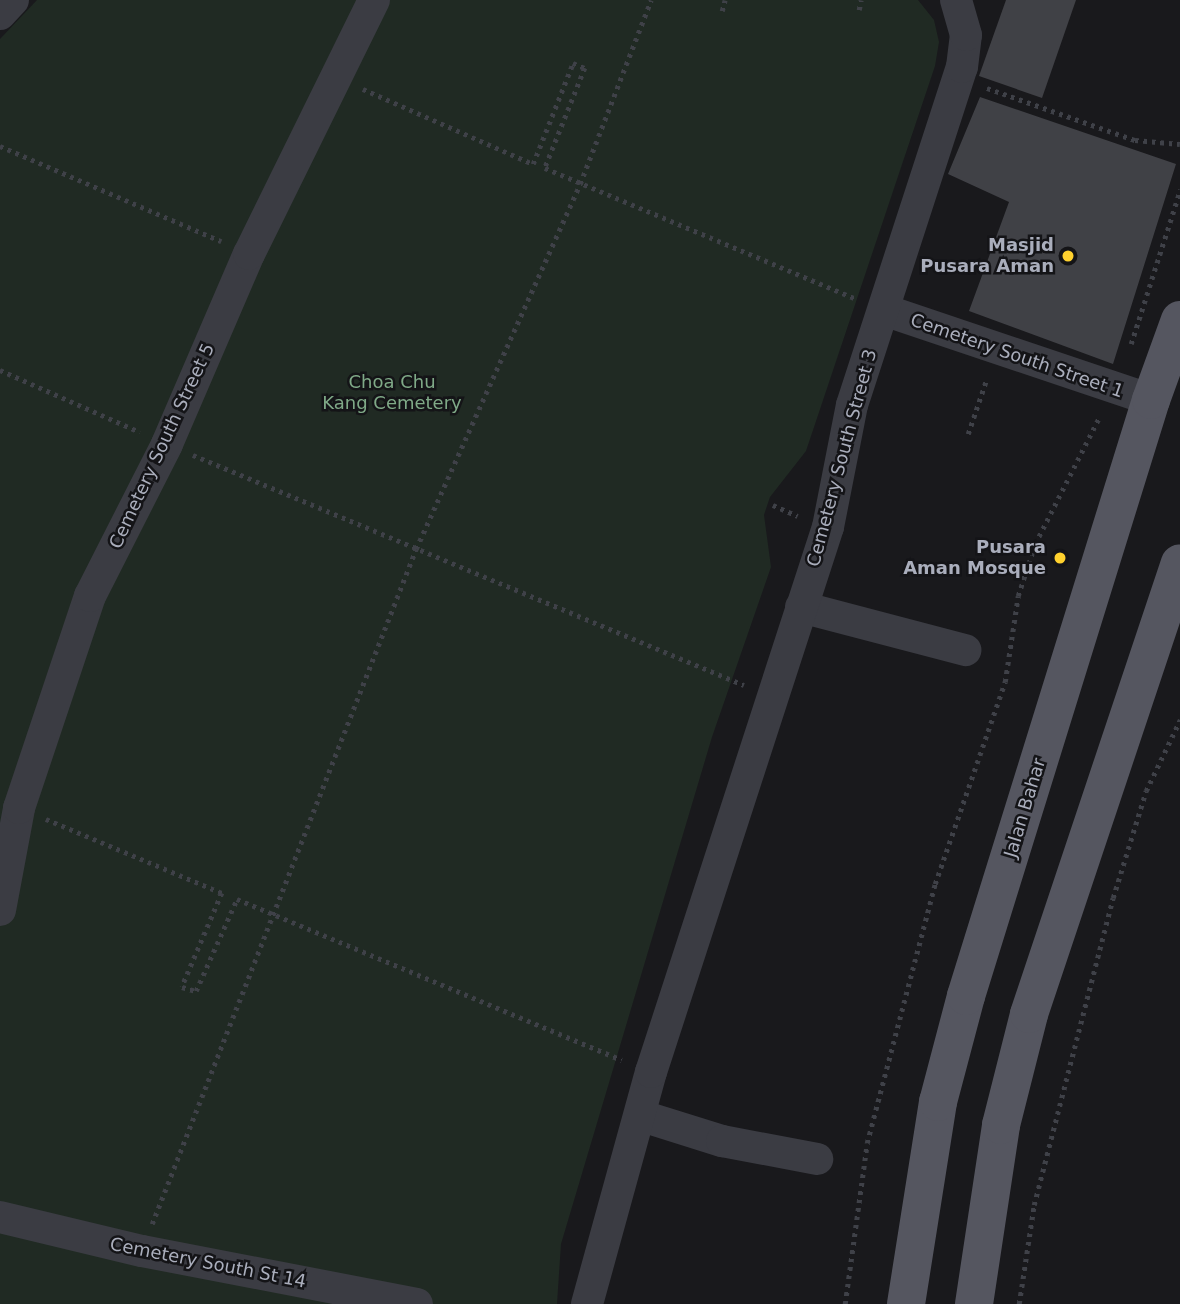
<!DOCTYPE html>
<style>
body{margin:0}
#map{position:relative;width:1180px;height:1304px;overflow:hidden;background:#19191c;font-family:"DejaVu Sans",sans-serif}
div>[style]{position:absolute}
.green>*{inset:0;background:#202a23}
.building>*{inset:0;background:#404146}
.path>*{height:4.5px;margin-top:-2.25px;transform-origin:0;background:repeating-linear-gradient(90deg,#3f4148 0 3.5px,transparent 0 8.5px)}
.minor>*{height:32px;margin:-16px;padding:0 16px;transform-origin:16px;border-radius:16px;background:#3b3c43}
.major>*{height:38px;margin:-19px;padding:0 19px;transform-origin:19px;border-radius:19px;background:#555660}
.dots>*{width:19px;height:19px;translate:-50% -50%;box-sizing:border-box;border:4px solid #141417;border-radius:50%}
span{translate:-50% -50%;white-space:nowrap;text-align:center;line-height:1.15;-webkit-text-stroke:5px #141417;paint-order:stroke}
.poi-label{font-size:18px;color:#aaaebc;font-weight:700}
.right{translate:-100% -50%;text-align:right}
.street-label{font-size:18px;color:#aaaebc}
.park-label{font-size:18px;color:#7fa987}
</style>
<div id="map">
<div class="green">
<div style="clip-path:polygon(37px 0,918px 0,934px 20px,939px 42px,935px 66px,806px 451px,770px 497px,764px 515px,771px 567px,712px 737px,561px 1244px,557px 1304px,0 1304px,0 39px)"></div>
</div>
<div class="building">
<div style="clip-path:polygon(1006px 0,1076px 0,1042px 98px,979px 76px)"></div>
<div style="clip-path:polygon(980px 97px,1176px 164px,1113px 364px,969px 311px,1009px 202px,948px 174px)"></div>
</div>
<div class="path">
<div style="left:859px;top:10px;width:10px;rotate:-79deg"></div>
<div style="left:722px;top:11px;width:11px;rotate:-75deg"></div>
<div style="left:987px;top:88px;width:157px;rotate:19.4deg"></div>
<div style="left:1135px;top:140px;width:45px;rotate:5.1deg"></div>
<div style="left:363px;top:89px;width:186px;rotate:23.8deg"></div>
<div style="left:533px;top:164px;width:109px;rotate:-68.4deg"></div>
<div style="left:573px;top:63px;width:13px;rotate:23deg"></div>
<div style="left:585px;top:68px;width:108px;rotate:111.8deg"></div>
<div style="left:545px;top:168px;width:336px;rotate:22.8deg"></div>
<div style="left:0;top:146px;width:241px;rotate:23.3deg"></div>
<div style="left:1131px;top:344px;width:162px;rotate:-72.3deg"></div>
<div style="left:0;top:370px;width:153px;rotate:23.9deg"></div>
<div style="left:968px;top:434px;width:59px;rotate:-71.3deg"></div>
<div style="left:193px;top:455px;width:597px;rotate:22.66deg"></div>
<div style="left:773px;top:505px;width:27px;rotate:24deg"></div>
<div style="left:46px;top:819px;width:191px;rotate:22.8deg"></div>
<div style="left:222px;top:893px;width:102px;rotate:113.1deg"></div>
<div style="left:182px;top:987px;width:15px;rotate:16deg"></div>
<div style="left:196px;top:991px;width:101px;rotate:-66deg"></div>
<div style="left:237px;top:899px;width:417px;rotate:22.7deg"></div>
<div style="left:152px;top:1224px;width:725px;rotate:-68.64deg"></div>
<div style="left:416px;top:549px;width:400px;rotate:-65.8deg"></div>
<div style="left:580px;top:184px;width:197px;rotate:-68.9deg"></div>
<div style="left:845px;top:1304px;width:162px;rotate:-82.2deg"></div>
<div style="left:867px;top:1143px;width:268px;rotate:-75.3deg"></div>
<div style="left:935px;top:884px;width:214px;rotate:-70.9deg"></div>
<div style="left:1005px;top:682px;width:87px;rotate:-81.4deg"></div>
<div style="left:1018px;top:596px;width:55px;rotate:-71.9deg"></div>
<div style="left:1035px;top:544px;width:144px;rotate:-63.1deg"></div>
<div style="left:1019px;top:1304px;width:100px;rotate:-81.4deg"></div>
<div style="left:1034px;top:1205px;width:317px;rotate:-75.6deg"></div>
<div style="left:1113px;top:898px;width:112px;rotate:-72.9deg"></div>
<div style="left:1146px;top:791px;width:79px;rotate:-64.4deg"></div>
</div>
<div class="minor">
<div style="left:0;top:14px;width:19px;rotate:-47deg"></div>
<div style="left:884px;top:310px;width:282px;rotate:18.6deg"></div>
<div style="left:801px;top:607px;width:170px;rotate:14.7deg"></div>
<div style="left:0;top:910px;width:104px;rotate:-79.4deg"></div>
<div style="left:19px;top:808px;width:224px;rotate:-71.5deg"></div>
<div style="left:90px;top:596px;width:170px;rotate:-63.1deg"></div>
<div style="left:167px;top:444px;width:207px;rotate:-66.7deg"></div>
<div style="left:249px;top:254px;width:283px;rotate:-63.8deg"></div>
<div style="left:642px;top:1116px;width:84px;rotate:17.4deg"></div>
<div style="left:722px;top:1141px;width:97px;rotate:10.7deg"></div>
<div style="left:0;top:1217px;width:146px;rotate:13.5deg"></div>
<div style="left:142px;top:1251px;width:280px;rotate:10.9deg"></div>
<div style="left:587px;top:1304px;width:241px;rotate:-74.6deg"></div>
<div style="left:651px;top:1072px;width:573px;rotate:-72.01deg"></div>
<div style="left:828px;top:527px;width:124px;rotate:-78.9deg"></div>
<div style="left:852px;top:405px;width:355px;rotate:-72deg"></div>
<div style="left:962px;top:67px;width:32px;rotate:-83deg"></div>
<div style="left:966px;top:35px;width:36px;rotate:-106deg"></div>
</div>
<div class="major">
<div style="left:906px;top:1304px;width:205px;rotate:-81deg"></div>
<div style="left:938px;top:1102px;width:110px;rotate:-75.2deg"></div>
<div style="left:966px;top:996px;width:624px;rotate:-72.76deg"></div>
<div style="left:1151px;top:400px;width:85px;rotate:-70.1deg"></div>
<div style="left:974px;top:1304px;width:181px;rotate:-81.4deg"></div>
<div style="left:1001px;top:1125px;width:114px;rotate:-75.8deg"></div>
<div style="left:1029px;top:1014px;width:475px;rotate:-71.5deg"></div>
</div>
<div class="dots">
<div style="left:1068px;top:256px;background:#ffd12e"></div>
<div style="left:1060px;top:558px;background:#ffd12e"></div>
</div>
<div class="poi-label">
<span class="right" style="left:1054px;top:256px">Masjid<br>Pusara Aman</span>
<span class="right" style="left:1046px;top:558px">Pusara<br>Aman Mosque</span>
</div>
<div class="street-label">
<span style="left:1017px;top:356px;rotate:19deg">Cemetery South Street 1</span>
<span style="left:162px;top:446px;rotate:-65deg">Cemetery South Street 5</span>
<span style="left:842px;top:458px;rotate:-75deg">Cemetery South Street 3</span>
<span style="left:1025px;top:808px;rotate:-73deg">Jalan Bahar</span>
<span style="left:208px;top:1263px;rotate:11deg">Cemetery South St 14</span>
</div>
<div class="park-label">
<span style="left:392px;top:393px">Choa Chu<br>Kang Cemetery</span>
</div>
</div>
